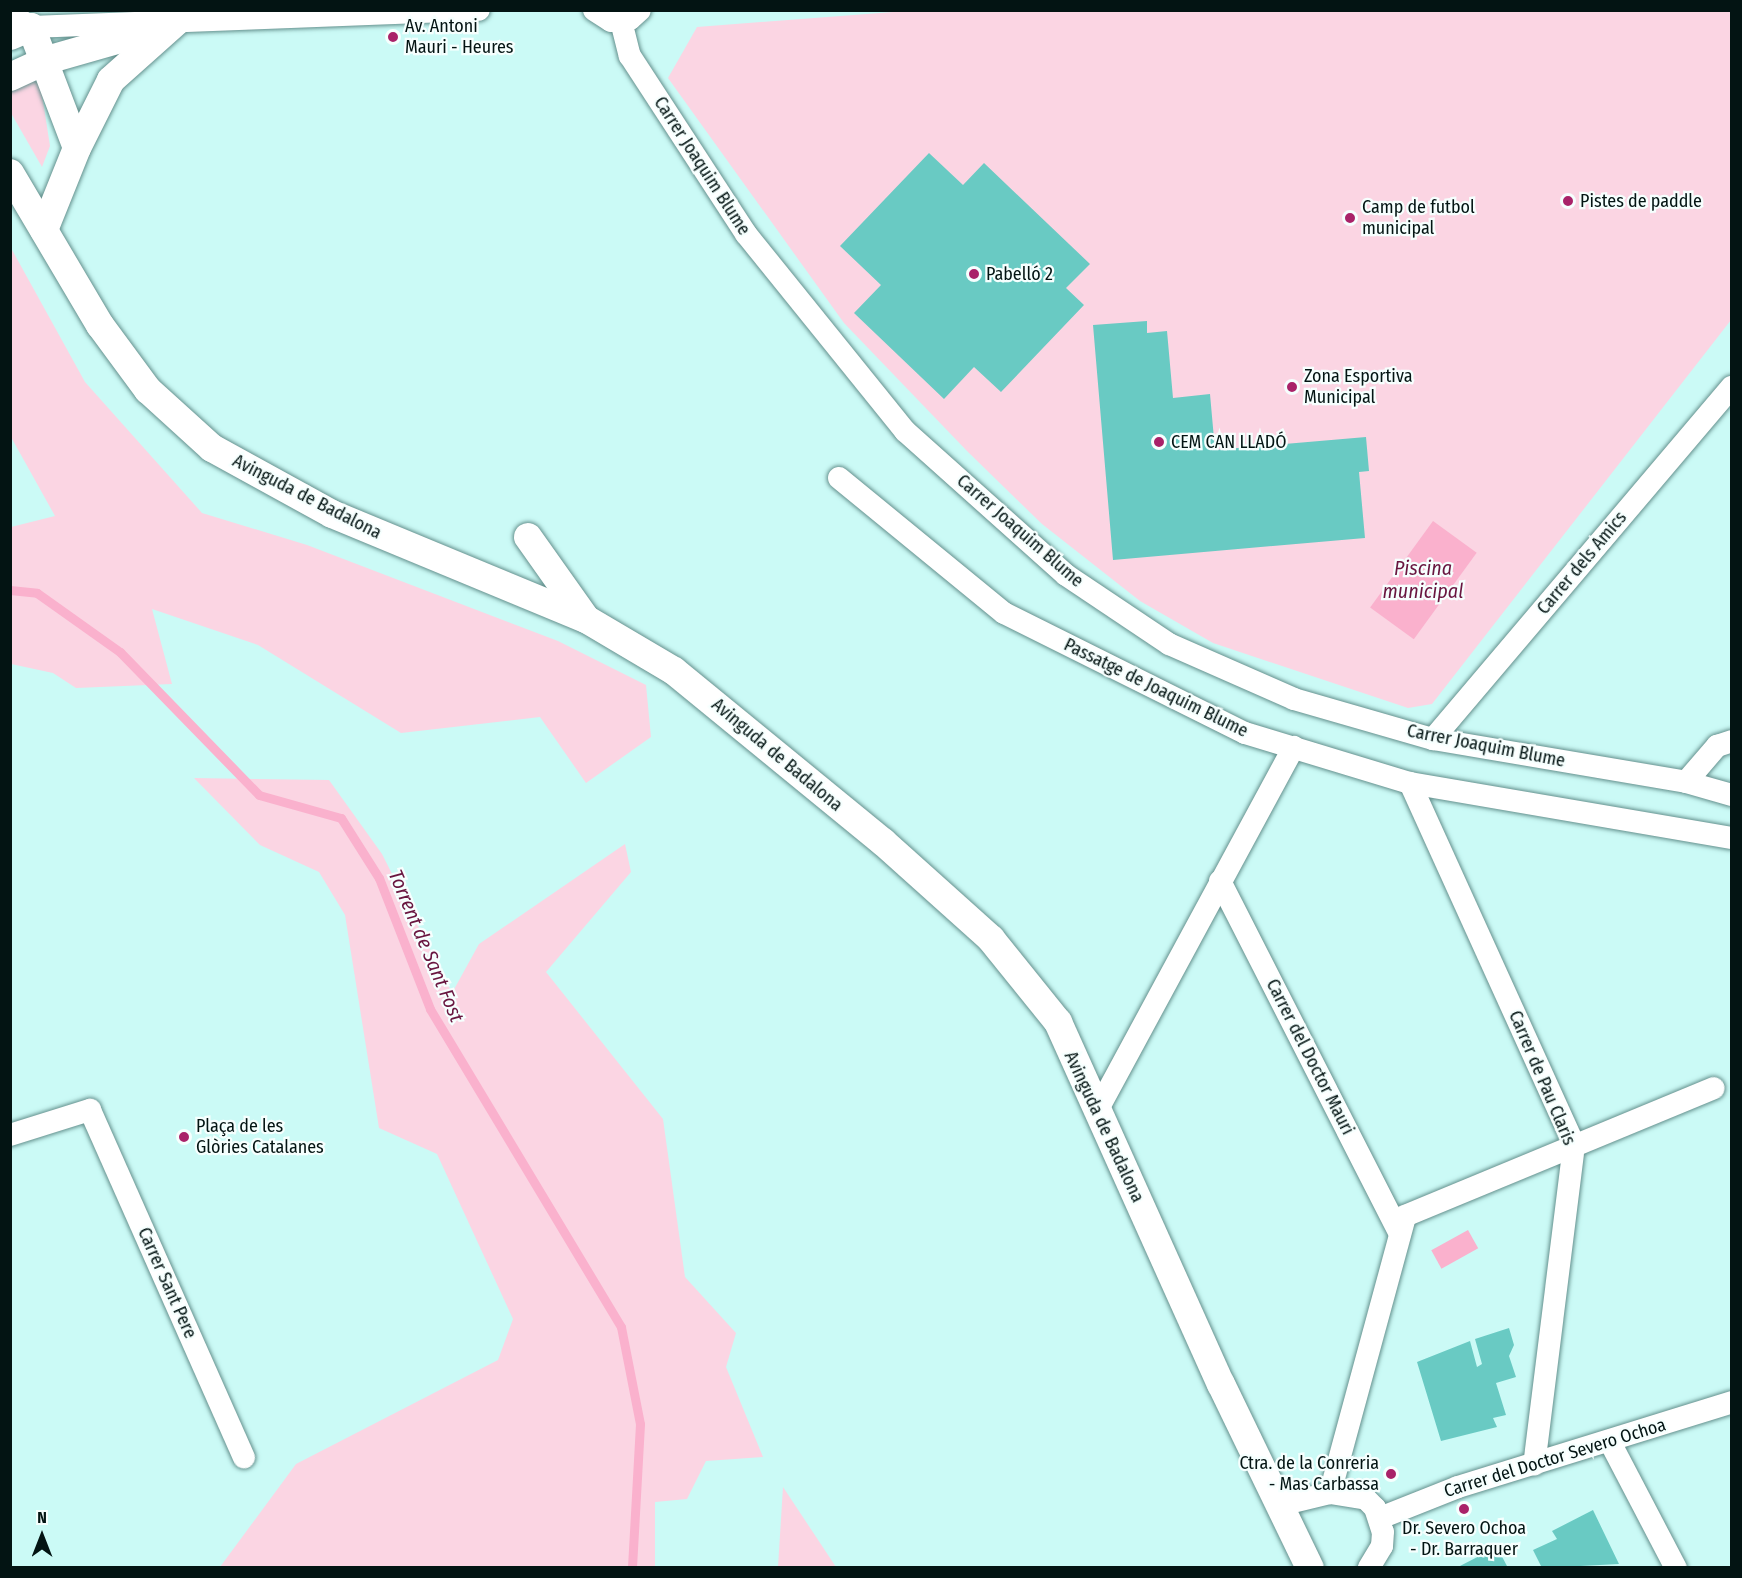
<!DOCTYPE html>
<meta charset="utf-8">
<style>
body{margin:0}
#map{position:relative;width:1742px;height:1578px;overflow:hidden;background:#cbfaf6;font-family:"Fira Sans Condensed",sans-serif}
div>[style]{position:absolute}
.green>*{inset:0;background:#fbd5e3}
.water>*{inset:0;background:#fab1cd;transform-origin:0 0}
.stream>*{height:9px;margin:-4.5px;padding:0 4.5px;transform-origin:4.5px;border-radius:4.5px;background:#fab1cd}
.building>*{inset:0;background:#69cac3}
.roads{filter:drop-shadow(0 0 2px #64908d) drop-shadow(0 0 2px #64908d)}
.minor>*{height:22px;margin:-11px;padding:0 11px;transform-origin:11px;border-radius:11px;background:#fff}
.tertiary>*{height:28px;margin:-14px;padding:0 14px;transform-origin:14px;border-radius:14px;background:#fff}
.dots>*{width:16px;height:16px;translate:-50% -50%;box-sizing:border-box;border:3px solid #f6fffe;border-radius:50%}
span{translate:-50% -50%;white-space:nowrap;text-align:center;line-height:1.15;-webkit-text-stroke:4.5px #f6fffe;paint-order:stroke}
.poi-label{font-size:18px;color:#031413}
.left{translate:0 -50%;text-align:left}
.right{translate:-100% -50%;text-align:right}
.street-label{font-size:18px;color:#031413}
.water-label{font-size:20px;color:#691640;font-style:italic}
.frame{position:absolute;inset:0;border:12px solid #031413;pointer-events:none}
.north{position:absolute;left:12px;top:1506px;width:60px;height:60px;-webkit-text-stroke:4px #f6fffe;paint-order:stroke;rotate:0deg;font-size:16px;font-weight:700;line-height:24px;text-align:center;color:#031413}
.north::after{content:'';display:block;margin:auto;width:21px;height:27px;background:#031413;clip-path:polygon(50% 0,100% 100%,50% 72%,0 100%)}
</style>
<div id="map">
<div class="green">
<div style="clip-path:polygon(906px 11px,1731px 11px,1731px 320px,1432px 704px,1408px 708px,1213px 643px,1140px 601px,1042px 524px,967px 451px,844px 323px,668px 78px,697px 27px)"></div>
<div style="clip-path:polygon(34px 70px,41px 88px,50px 146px,42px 167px,11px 113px,10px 84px)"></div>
<div style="clip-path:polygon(11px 248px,85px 382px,202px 513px,307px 545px,558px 641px,646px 685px,651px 737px,586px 783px,540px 717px,401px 733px,258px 645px,152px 609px,172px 684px,76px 688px,53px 673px,11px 664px,11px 527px,55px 516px,11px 437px)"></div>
<div style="clip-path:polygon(194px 778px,329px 780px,382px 854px,452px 993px,479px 944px,625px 844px,631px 872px,546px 972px,663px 1119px,685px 1277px,736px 1333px,726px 1367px,763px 1457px,706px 1461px,687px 1499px,655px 1502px,655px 1567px,220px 1567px,296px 1464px,498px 1360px,513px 1319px,437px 1154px,379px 1128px,345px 915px,319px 872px,260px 845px)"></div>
<div style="clip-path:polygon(783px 1487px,836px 1567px,778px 1567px)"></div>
</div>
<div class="water">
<div style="left:1433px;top:521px;width:54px;height:107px;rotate:36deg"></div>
<div style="left:1468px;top:1230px;width:21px;height:42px;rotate:61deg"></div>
</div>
<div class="stream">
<div style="left:10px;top:590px;width:27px;rotate:6deg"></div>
<div style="left:37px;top:593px;width:102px;rotate:35.4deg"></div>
<div style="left:120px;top:652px;width:199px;rotate:45.8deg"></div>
<div style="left:259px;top:795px;width:85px;rotate:15.7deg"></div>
<div style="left:341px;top:818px;width:71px;rotate:57.7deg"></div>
<div style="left:379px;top:878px;width:141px;rotate:68.7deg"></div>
<div style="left:430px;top:1009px;width:371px;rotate:59deg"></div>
<div style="left:621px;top:1327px;width:99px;rotate:78.9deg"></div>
<div style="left:640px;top:1424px;width:144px;rotate:93.2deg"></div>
</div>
<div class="building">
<div style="clip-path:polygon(929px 153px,963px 185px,984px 163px,1090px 264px,1066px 288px,1084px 305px,1001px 392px,974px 367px,944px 399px,854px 313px,881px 285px,840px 246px)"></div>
<div style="clip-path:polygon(1147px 321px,1147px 333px,1167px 331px,1173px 398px,1210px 394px,1215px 450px,1366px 437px,1369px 471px,1359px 472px,1365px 538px,1113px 560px,1093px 325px)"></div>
<div style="clip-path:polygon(1509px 1328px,1514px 1345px,1509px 1356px,1516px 1377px,1496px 1383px,1506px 1415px,1493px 1418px,1497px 1427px,1441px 1441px,1417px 1362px,1470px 1341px,1477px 1367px,1482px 1364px,1475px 1339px)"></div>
<div style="clip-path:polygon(1593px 1510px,1619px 1564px,1542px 1568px,1533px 1550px,1557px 1539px,1552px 1531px)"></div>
<div style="clip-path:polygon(1497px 1547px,1508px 1568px,1456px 1568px)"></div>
</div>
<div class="roads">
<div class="minor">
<div style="left:594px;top:10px;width:20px;rotate:33deg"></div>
<div style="left:611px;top:21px;width:19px;rotate:-6deg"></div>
<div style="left:630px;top:19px;width:13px;rotate:-42deg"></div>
<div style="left:10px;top:13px;width:25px;rotate:34deg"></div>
<div style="left:31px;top:27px;width:448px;rotate:-2.2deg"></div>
<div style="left:621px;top:21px;width:36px;rotate:76deg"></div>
<div style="left:630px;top:56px;width:212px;rotate:56.9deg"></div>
<div style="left:746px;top:234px;width:253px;rotate:51.1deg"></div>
<div style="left:905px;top:431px;width:216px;rotate:41.8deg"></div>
<div style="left:1066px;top:575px;width:124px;rotate:33.8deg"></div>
<div style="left:1169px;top:644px;width:137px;rotate:23.7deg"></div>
<div style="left:1294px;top:699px;width:145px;rotate:16.1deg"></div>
<div style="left:1433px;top:739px;width:257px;rotate:9.6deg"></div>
<div style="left:1686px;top:782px;width:48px;rotate:15.8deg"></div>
<div style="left:839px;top:478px;width:213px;rotate:39.3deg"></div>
<div style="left:1004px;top:613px;width:269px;rotate:26.5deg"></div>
<div style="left:1245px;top:733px;width:172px;rotate:16.9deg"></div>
<div style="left:1410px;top:783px;width:327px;rotate:9.7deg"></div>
<div style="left:1433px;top:739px;width:462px;rotate:-49.7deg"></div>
<div style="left:1686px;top:782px;width:48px;rotate:-49.3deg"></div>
<div style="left:1717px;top:746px;width:16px;rotate:-18deg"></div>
<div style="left:1410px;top:783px;width:397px;rotate:65.6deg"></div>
<div style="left:1574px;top:1145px;width:322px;rotate:97.1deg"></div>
<div style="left:1220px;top:881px;width:396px;rotate:63deg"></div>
<div style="left:1097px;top:1111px;width:414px;rotate:-61.6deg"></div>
<div style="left:10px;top:1135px;width:84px;rotate:-17.4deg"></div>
<div style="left:90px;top:1110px;width:380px;rotate:66.1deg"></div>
<div style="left:1610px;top:1442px;width:142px;rotate:62.4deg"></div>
<div style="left:1330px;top:1493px;width:287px;rotate:-74.8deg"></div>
<div style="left:1405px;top:1216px;width:334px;rotate:-22.5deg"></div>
<div style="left:1280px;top:1505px;width:51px;rotate:-13.5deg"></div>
<div style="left:1330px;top:1493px;width:36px;rotate:9deg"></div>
<div style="left:1366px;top:1499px;width:13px;rotate:45deg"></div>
<div style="left:1375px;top:1508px;width:25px;rotate:72deg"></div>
<div style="left:1383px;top:1532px;width:14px;rotate:94deg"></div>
<div style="left:1382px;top:1546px;width:26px;rotate:121deg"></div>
<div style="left:1380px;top:1518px;width:84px;rotate:-21.7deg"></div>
<div style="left:1458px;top:1487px;width:287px;rotate:-17.2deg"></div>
</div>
<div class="tertiary">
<div style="left:10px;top:36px;width:23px;rotate:-23deg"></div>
<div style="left:31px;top:27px;width:129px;rotate:69.2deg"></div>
<div style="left:10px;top:77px;width:41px;rotate:-24.7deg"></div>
<div style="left:47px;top:60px;width:120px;rotate:-16deg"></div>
<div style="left:10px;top:173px;width:177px;rotate:59.4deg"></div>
<div style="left:100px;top:325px;width:81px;rotate:53.6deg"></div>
<div style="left:148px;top:390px;width:86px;rotate:42.2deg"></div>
<div style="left:212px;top:448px;width:137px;rotate:28.8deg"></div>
<div style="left:332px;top:514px;width:275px;rotate:22.5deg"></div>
<div style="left:586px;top:619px;width:102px;rotate:30.6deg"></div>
<div style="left:674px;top:671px;width:270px;rotate:39.3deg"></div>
<div style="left:883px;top:842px;width:145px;rotate:41.9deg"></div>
<div style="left:991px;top:939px;width:107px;rotate:51.1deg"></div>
<div style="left:1058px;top:1022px;width:397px;rotate:65.8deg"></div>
<div style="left:1221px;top:1384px;width:204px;rotate:64.2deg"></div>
<div style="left:44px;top:230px;width:88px;rotate:-68.1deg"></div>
<div style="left:77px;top:148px;width:76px;rotate:-63.4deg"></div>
<div style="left:111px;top:80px;width:87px;rotate:-41.7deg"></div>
<div style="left:528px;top:537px;width:100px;rotate:54.7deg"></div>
</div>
</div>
<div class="dots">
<div style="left:393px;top:37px;background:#a92269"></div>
<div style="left:1568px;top:201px;background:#a92269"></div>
<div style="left:1350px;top:218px;background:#a92269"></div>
<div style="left:974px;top:274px;background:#a92269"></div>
<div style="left:1292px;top:387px;background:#a92269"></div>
<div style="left:1159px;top:442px;background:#a92269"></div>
<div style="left:184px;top:1137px;background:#a92269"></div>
<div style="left:1391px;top:1474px;background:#a92269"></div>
<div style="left:1464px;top:1509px;background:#a92269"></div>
</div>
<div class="poi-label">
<span class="left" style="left:405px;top:37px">Av. Antoni<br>Mauri - Heures</span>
<span class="left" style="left:1580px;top:201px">Pistes de paddle</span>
<span class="left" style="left:1362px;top:218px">Camp de futbol<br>municipal</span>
<span class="left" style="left:986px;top:274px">Pabelló 2</span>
<span class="left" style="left:1304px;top:387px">Zona Esportiva<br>Municipal</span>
<span class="left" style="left:1171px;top:442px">CEM CAN LLADÓ</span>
<span class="left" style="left:196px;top:1137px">Plaça de les<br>Glòries Catalanes</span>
<span class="right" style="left:1379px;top:1474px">Ctra. de la Conreria<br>- Mas Carbassa</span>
<span style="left:1464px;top:1539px">Dr. Severo Ochoa<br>- Dr. Barraquer</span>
</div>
<div class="street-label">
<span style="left:702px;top:166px;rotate:57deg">Carrer Joaquim Blume</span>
<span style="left:307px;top:497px;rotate:27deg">Avinguda de Badalona</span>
<span style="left:1020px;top:531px;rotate:41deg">Carrer Joaquim Blume</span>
<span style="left:1582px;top:563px;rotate:-50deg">Carrer dels Amics</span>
<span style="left:1156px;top:688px;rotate:26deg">Passatge de Joaquim Blume</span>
<span style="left:1486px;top:746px;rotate:11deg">Carrer Joaquim Blume</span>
<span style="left:777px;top:755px;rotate:40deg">Avinguda de Badalona</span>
<span style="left:1310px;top:1057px;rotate:63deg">Carrer del Doctor Mauri</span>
<span style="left:1542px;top:1078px;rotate:67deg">Carrer de Pau Claris</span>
<span style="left:1104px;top:1127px;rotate:65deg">Avinguda de Badalona</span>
<span style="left:167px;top:1283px;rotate:66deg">Carrer Sant Pere</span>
<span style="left:1555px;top:1458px;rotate:-17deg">Carrer del Doctor Severo Ochoa</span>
</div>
<div class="water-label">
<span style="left:1423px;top:580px">Piscina<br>municipal</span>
<span style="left:426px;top:946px;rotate:67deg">Torrent de Sant Fost</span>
</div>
<div class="frame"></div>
<div class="north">N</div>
</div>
